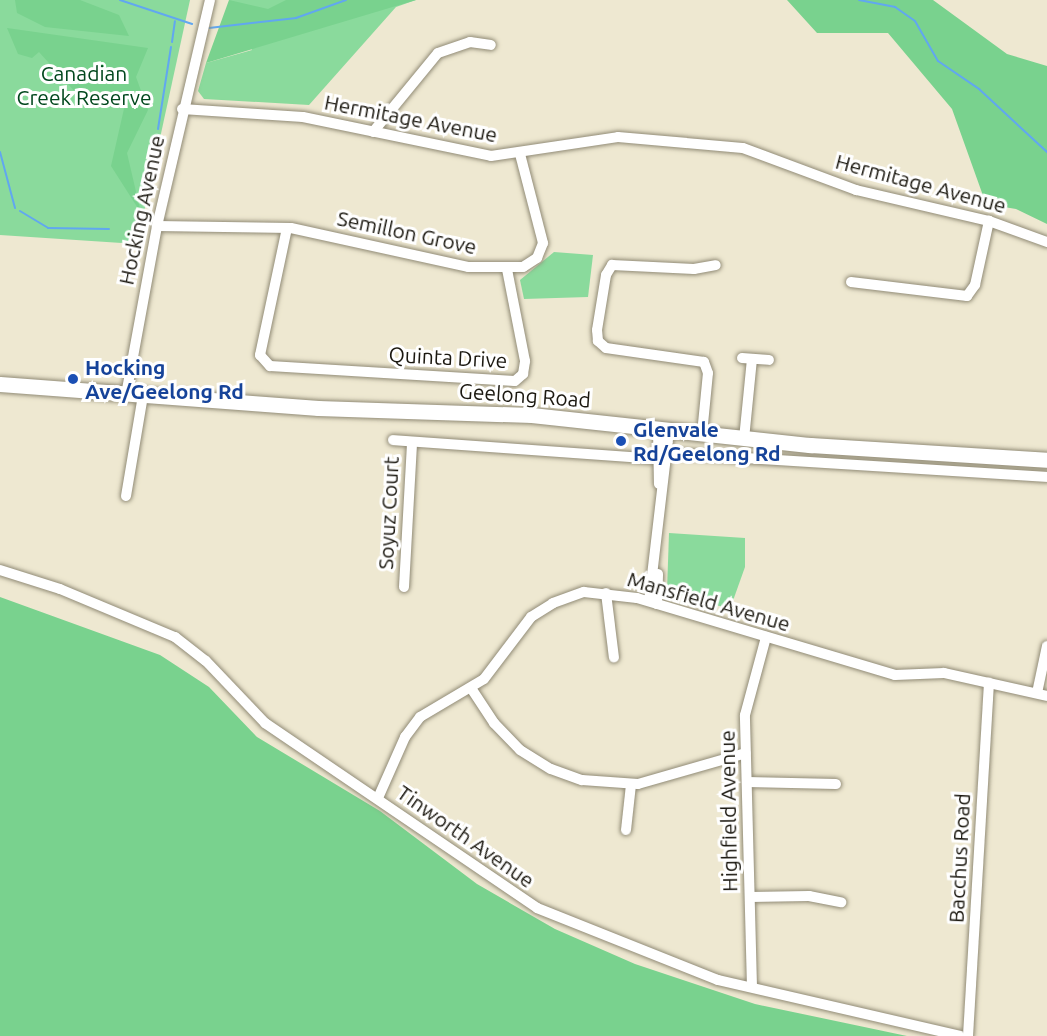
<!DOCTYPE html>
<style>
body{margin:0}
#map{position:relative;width:1047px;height:1036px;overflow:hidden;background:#eee8d1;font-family:Ubuntu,sans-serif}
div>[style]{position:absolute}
.green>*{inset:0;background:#8ada9c}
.forest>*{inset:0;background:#79d28e}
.stream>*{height:2px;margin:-1px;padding:0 1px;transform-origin:1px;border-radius:1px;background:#61a7f0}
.roads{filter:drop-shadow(0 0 2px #918b76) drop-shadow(0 0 2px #918b76)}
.minor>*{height:10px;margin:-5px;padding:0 5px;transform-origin:5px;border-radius:5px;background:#fff}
.secondary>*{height:15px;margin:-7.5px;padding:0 7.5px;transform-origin:7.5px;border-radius:7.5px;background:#fff}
.dots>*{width:16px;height:16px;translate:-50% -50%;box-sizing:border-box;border:3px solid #fff;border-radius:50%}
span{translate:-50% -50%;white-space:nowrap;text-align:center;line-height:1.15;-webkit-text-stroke:6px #fff;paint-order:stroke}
.park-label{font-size:21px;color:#00471d}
.street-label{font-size:21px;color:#1b1810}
.transit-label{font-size:21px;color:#164399;font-weight:700}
.left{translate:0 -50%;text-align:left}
</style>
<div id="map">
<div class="green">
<div style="clip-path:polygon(0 0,190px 0,137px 244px,0 235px)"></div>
<div style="clip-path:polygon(229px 0,416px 0,396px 7px,309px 105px,204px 99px,198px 91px,206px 63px,252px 50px)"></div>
<div style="clip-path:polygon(554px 252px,593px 255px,588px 297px,524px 299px,520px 280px)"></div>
<div style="clip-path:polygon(669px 533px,745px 538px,745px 567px,730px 609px,667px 591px)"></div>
</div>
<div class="forest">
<div style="clip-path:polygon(15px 0,80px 0,119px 15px,129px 36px,45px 27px,17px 13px)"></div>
<div style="clip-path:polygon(229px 0,268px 9px,286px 0,416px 0,206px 63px)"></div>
<div style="clip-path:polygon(787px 0,933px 0,1007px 54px,1047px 66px,1047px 224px,1016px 209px,986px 204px,952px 109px,888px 33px,817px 33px)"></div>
<div style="clip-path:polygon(7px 28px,148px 48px,136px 77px,148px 110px,127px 153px,141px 213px,111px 166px,126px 100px,77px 94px,39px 52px,32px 58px,18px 54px)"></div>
<div style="clip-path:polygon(0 597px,160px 655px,209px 687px,257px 737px,380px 811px,477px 884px,555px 929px,635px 964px,755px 1004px,907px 1036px,0 1036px)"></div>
</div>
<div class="stream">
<div style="left:120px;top:0;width:76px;rotate:18.4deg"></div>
<div style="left:859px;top:0;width:37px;rotate:11deg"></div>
<div style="left:895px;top:7px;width:24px;rotate:35deg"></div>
<div style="left:915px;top:21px;width:46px;rotate:60.1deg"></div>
<div style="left:938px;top:61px;width:50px;rotate:34.3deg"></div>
<div style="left:979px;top:89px;width:93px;rotate:42.8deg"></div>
<div style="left:209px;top:28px;width:88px;rotate:-6.6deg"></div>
<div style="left:296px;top:18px;width:53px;rotate:-19.8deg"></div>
<div style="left:172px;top:42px;width:21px;rotate:-82deg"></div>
<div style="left:158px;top:129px;width:83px;rotate:-81deg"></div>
<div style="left:0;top:152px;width:58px;rotate:75deg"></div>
<div style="left:20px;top:211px;width:33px;rotate:31deg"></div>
<div style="left:48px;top:228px;width:61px;rotate:0.9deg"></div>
</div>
<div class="roads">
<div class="minor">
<div style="left:182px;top:109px;width:121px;rotate:3.8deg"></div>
<div style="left:303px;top:117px;width:192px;rotate:11.7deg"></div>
<div style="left:491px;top:156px;width:128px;rotate:-8.5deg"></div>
<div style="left:618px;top:137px;width:125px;rotate:5deg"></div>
<div style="left:743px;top:148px;width:121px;rotate:20.4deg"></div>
<div style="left:856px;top:190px;width:137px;rotate:13.1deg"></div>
<div style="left:989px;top:221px;width:62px;rotate:19.9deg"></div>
<div style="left:373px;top:132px;width:102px;rotate:-50.6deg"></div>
<div style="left:438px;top:53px;width:34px;rotate:-19deg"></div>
<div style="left:470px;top:42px;width:21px;rotate:8deg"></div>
<div style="left:157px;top:226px;width:134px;rotate:0.9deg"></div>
<div style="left:291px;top:228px;width:181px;rotate:12.4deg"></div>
<div style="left:468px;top:267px;width:55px"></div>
<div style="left:523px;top:267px;width:17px;rotate:-33deg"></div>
<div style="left:537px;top:258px;width:16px;rotate:-68deg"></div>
<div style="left:543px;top:243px;width:92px;rotate:-104.5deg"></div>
<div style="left:287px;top:228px;width:130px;rotate:102deg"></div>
<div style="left:260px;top:355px;width:15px;rotate:48deg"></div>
<div style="left:270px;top:366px;width:245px;rotate:3.5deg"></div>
<div style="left:515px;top:381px;width:11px;rotate:-41deg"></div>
<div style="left:523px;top:374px;width:13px;rotate:-81deg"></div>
<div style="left:525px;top:361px;width:94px;rotate:-101.1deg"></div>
<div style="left:851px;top:282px;width:117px;rotate:6.9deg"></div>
<div style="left:967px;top:296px;width:14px;rotate:-54deg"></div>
<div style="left:975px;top:285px;width:66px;rotate:-77.7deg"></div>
<div style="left:742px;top:358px;width:27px;rotate:4deg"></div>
<div style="left:126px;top:395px;width:172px;rotate:-79.6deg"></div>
<div style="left:157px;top:226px;width:232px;rotate:-76.8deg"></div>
<div style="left:658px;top:429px;width:55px;rotate:89deg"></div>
<div style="left:702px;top:434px;width:61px;rotate:-84.4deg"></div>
<div style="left:708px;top:373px;width:12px;rotate:-110deg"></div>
<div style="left:704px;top:362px;width:99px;rotate:-171.9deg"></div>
<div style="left:606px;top:348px;width:11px;rotate:-139deg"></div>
<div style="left:598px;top:341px;width:11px;rotate:-95deg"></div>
<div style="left:597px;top:330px;width:56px;rotate:-80.7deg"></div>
<div style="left:606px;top:275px;width:12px;rotate:-59deg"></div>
<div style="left:612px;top:265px;width:82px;rotate:2.8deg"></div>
<div style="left:694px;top:269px;width:22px;rotate:-10deg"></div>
<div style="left:744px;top:439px;width:80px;rotate:-84.3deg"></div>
<div style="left:393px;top:440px;width:264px;rotate:4.1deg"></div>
<div style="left:667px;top:453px;width:381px;rotate:3.6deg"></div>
<div style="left:126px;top:496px;width:101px;rotate:-80.4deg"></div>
<div style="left:0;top:570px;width:63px;rotate:17.6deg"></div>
<div style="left:60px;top:589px;width:125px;rotate:22.7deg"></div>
<div style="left:175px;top:637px;width:39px;rotate:38deg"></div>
<div style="left:206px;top:661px;width:86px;rotate:46.4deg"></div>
<div style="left:265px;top:723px;width:329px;rotate:34.2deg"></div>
<div style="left:537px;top:908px;width:195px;rotate:21.7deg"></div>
<div style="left:718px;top:980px;width:248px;rotate:13deg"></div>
<div style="left:404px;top:587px;width:145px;rotate:-86.8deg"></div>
<div style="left:606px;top:593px;width:65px;rotate:83deg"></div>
<div style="left:649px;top:601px;width:172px;rotate:-83.3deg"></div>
<div style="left:657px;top:604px;width:30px;rotate:-88deg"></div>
<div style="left:471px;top:688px;width:42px;rotate:56.7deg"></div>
<div style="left:494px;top:723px;width:37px;rotate:46deg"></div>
<div style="left:520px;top:750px;width:36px;rotate:32deg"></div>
<div style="left:551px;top:769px;width:33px;rotate:20deg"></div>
<div style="left:582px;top:780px;width:56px;rotate:4.1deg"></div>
<div style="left:638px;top:784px;width:112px;rotate:-16deg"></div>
<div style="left:1037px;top:693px;width:48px;rotate:-78deg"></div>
<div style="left:747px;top:782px;width:89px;rotate:1.3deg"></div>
<div style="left:378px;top:798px;width:67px;rotate:-66.1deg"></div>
<div style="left:405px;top:737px;width:25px;rotate:-53deg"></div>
<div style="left:420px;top:717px;width:74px;rotate:-30.7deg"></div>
<div style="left:484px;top:679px;width:78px;rotate:-52.8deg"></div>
<div style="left:531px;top:617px;width:26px;rotate:-32deg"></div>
<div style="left:553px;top:603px;width:33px;rotate:-20deg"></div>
<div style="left:584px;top:592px;width:53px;rotate:6.5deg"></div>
<div style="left:637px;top:598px;width:269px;rotate:16.6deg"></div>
<div style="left:895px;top:675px;width:49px;rotate:-2.3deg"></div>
<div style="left:944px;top:673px;width:106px;rotate:12.6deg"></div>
<div style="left:626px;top:830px;width:45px;rotate:-83.7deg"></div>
<div style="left:750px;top:897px;width:59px;rotate:-1deg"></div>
<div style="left:809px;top:896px;width:33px;rotate:11deg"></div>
<div style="left:752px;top:987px;width:272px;rotate:-91.5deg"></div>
<div style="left:745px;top:715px;width:81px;rotate:-74.9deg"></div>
<div style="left:968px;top:1036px;width:354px;rotate:-86.6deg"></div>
</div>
<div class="secondary">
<div style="left:0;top:384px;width:319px;rotate:4.3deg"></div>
<div style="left:318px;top:408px;width:214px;rotate:1.9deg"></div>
<div style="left:532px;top:415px;width:280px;rotate:6.2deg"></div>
<div style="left:810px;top:445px;width:237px;rotate:3.6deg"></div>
</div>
</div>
<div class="dots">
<div style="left:73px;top:379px;background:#1a4fb4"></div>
<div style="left:621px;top:441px;background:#1a4fb4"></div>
</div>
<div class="park-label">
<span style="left:84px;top:85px">Canadian<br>Creek Reserve</span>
</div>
<div class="street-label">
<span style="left:411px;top:118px;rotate:11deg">Hermitage Avenue</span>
<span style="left:921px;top:183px;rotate:15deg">Hermitage Avenue</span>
<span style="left:141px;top:210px;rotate:-78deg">Hocking Avenue</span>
<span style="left:407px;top:232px;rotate:12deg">Semillon Grove</span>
<span style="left:448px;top:357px;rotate:3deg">Quinta Drive</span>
<span style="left:525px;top:395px;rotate:4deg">Geelong Road</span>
<span style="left:388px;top:513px;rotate:-87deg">Soyuz Court</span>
<span style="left:709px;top:601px;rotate:16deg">Mansfield Avenue</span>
<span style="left:728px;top:811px;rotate:-91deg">Highfield Avenue</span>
<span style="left:466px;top:836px;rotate:35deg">Tinworth Avenue</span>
<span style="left:959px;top:858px;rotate:-87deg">Bacchus Road</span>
</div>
<div class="transit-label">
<span class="left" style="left:85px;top:379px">Hocking<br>Ave/Geelong Rd</span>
<span class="left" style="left:633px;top:441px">Glenvale<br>Rd/Geelong Rd</span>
</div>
</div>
